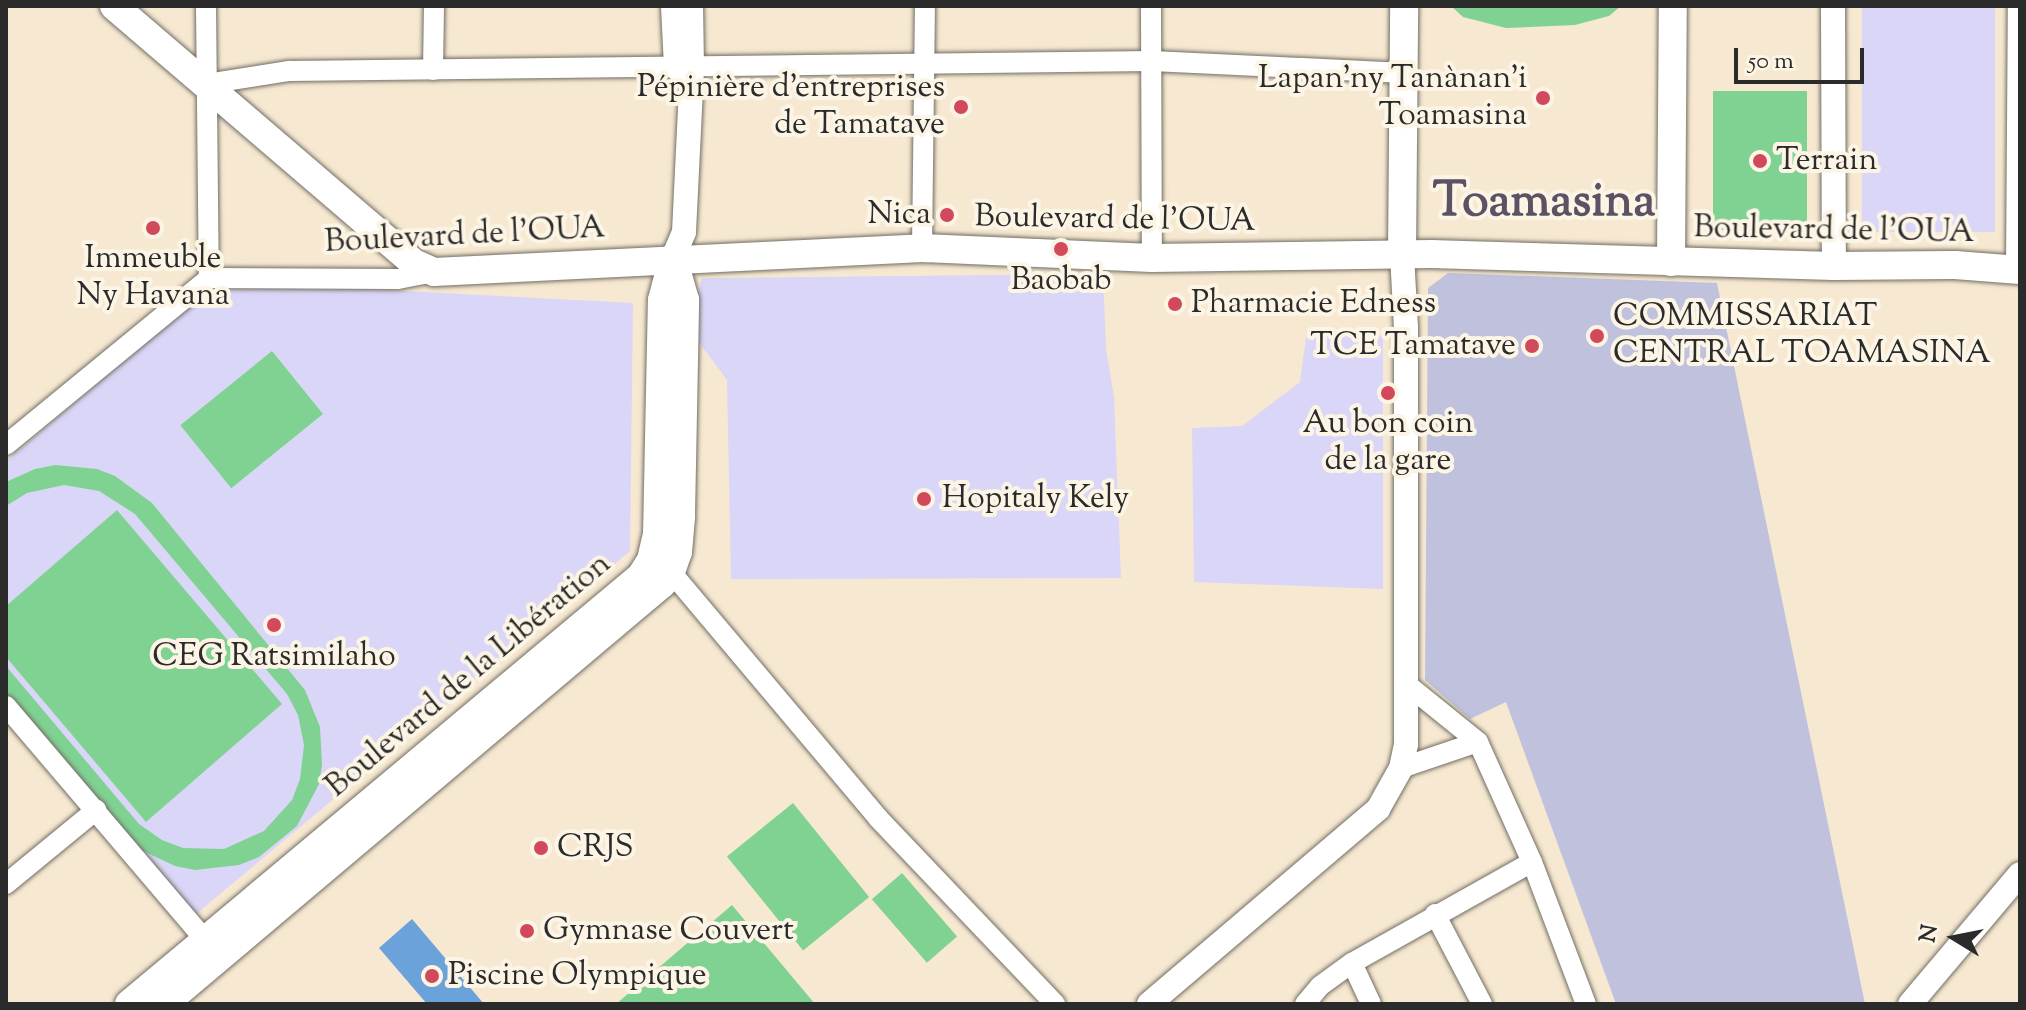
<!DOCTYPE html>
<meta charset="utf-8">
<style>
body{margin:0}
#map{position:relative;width:2026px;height:1010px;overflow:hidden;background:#f7e9d1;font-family:"Sorts Mill Goudy",serif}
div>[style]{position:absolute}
.built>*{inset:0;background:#dad6f7;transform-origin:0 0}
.industrial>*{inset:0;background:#c0c2dd}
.green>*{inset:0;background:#80d293;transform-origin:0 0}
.water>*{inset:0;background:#6ca2da}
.roads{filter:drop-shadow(0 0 2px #726e65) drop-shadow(0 0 2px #726e65)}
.minor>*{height:20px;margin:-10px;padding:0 10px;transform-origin:10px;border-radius:10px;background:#fff}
.tertiary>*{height:24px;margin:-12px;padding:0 12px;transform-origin:12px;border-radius:12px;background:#fff}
.secondary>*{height:28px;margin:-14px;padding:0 14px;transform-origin:14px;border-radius:14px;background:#fff}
.dots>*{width:22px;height:22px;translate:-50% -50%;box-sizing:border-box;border:4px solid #fcf5e5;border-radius:50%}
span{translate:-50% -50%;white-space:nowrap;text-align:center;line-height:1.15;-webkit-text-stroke:8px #fcf5e5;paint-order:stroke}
.poi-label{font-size:32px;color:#2b2b2b}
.right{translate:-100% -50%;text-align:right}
.left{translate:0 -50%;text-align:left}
.street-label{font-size:32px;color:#2b2b2b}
.town-label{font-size:48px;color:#5c5263;font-weight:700}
.frame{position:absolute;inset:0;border:8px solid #2b2b2b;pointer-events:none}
.north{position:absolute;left:1914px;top:898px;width:80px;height:80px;-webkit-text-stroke:6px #fcf5e5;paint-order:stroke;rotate:280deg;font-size:22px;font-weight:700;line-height:32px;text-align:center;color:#2b2b2b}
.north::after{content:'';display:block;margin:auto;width:28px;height:36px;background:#2b2b2b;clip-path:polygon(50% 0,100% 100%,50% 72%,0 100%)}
.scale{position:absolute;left:1734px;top:48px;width:130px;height:36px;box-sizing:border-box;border:4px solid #2b2b2b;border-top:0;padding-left:10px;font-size:24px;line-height:28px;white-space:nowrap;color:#2b2b2b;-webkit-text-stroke:6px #fcf5e5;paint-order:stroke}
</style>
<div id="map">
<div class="built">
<div style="left:1862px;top:6px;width:133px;height:226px"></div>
<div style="clip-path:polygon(1103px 274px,1106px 349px,1114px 397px,1121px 578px,731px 579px,727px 380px,689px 329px,702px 278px)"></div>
<div style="clip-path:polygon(307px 286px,633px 303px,630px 551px,189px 920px,6px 699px,6px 461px,206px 291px)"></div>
<div style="clip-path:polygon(1383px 335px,1383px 589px,1194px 582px,1192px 428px,1242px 426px,1300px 382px,1306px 337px)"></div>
</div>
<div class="industrial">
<div style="clip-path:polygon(1448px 273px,1717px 283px,1865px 1004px,1616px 1004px,1506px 702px,1470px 719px,1425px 680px,1428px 288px)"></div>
</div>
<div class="green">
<div style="clip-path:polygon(1451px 6px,1621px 6px,1609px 16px,1575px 25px,1506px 28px,1463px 17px)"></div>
<div style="left:1807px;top:91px;width:139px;height:94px;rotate:90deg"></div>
<div style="left:272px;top:351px;width:81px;height:118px;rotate:51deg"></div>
<div style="clip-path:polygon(55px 465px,97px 469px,115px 476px,152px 503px,305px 690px,320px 727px,322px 765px,319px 784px,297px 826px,259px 857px,239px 865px,195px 870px,175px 866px,139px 849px,121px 834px,6px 695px,6px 666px,139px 824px,162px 840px,183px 848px,224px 849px,264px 831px,292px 800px,300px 779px,304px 745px,298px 715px,287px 694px,135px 514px,99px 491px,64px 485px,27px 493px,6px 506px,6px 482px,35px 469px)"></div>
<div style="clip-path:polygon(117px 510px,282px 704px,146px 822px,6px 657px,6px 606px)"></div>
<div style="left:793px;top:803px;width:121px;height:85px;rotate:51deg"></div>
<div style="left:902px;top:873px;width:84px;height:40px;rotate:49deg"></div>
<div style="clip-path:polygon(732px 905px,815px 1004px,616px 1004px)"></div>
</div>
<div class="water">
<div style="clip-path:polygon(412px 919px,484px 1004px,427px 1004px,379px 948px)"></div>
</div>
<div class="roads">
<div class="minor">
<div style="left:206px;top:6px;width:272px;rotate:89.4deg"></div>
<div style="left:1151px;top:6px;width:252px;rotate:89.8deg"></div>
<div style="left:433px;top:70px;width:64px;rotate:-89.1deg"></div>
<div style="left:206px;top:84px;width:84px;rotate:-8.9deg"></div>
<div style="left:289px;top:71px;width:863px;rotate:-0.66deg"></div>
<div style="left:1152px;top:61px;width:253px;rotate:2.7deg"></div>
<div style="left:922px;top:248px;width:242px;rotate:-89.3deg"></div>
<div style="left:2016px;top:270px;width:264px;rotate:-89.6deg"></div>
<div style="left:209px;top:278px;width:189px;rotate:0.3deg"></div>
<div style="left:398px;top:279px;width:37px;rotate:-11deg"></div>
<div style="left:6px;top:445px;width:263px;rotate:-39.4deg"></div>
<div style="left:663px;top:567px;width:9px;rotate:32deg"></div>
<div style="left:671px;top:572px;width:322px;rotate:49.9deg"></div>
<div style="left:878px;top:818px;width:257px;rotate:46.4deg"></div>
<div style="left:1404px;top:682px;width:95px;rotate:39deg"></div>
<div style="left:1478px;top:742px;width:132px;rotate:65.8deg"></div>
<div style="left:1532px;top:862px;width:152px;rotate:69.2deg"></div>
<div style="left:6px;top:706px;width:321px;rotate:49.6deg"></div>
<div style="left:1401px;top:768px;width:81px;rotate:-18.7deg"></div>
<div style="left:6px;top:884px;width:117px;rotate:-39.4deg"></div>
<div style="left:1435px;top:914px;width:102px;rotate:62.4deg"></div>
<div style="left:1352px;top:963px;width:45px;rotate:65.1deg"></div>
<div style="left:1305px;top:1004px;width:23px;rotate:-50deg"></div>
<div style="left:1320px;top:986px;width:39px;rotate:-36deg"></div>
<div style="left:1352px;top:963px;width:206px;rotate:-29.3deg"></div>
</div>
<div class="tertiary">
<div style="left:673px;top:6px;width:62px;rotate:87.2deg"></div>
<div style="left:1833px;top:6px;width:260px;rotate:89.8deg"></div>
<div style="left:673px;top:258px;width:28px;rotate:-67deg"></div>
<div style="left:684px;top:232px;width:164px;rotate:-87.2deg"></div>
<div style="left:692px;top:68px;width:62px;rotate:-90.9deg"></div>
<div style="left:1149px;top:1004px;width:301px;rotate:-40.4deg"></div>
<div style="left:1378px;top:809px;width:47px;rotate:-60.7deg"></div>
<div style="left:1401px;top:768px;width:25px;rotate:-78deg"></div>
<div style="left:1406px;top:744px;width:416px;rotate:-90deg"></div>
<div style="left:1406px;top:328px;width:73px;rotate:-93.1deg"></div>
<div style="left:1910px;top:1004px;width:170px;rotate:-49.8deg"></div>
</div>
<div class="secondary">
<div style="left:114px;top:6px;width:395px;rotate:40.6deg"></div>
<div style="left:414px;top:263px;width:22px;rotate:24deg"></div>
<div style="left:434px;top:272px;width:489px;rotate:-2.8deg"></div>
<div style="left:922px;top:248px;width:230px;rotate:2.5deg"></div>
<div style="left:1152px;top:258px;width:279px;rotate:-0.8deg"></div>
<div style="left:1431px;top:254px;width:403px;rotate:1.7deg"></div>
<div style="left:1834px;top:266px;width:121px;rotate:-0.5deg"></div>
<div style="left:1955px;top:265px;width:65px;rotate:4.4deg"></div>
<div style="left:1402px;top:255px;width:249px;rotate:-89.5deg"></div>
<div style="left:1671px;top:262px;width:256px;rotate:-89.6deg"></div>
<div style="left:129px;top:1004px;width:667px;rotate:-39.89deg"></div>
<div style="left:641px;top:576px;width:19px;rotate:-58deg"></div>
<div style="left:651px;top:560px;width:26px;rotate:-77deg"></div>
<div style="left:657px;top:535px;width:235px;rotate:-88.8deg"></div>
<div style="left:662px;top:300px;width:43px;rotate:-75.3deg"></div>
<div style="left:164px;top:1004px;width:651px;rotate:-40.14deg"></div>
<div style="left:662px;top:584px;width:15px;rotate:-53deg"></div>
<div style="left:671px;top:572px;width:21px;rotate:-71deg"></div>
<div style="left:678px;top:552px;width:36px;rotate:-85deg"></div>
<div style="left:681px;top:516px;width:216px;rotate:-88.9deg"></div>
<div style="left:685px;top:300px;width:44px;rotate:-105.9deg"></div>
</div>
</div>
<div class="dots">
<div style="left:1543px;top:98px;background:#d1495b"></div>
<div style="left:961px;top:107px;background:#d1495b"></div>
<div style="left:1760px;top:161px;background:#d1495b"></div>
<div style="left:947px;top:215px;background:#d1495b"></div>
<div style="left:153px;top:228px;background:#d1495b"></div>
<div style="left:1061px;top:249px;background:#d1495b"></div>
<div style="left:1175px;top:304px;background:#d1495b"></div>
<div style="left:1597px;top:336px;background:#d1495b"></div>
<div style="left:1532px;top:346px;background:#d1495b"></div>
<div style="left:1388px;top:393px;background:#d1495b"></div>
<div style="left:924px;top:499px;background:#d1495b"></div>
<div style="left:274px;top:625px;background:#d1495b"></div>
<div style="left:541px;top:848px;background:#d1495b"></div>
<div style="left:527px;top:931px;background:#d1495b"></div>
<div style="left:432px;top:976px;background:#d1495b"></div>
</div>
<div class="poi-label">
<span class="right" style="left:1527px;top:98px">Lapan'ny Tanànan'i<br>Toamasina</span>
<span class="right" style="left:945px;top:107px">Pépinière d'entreprises<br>de Tamatave</span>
<span class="left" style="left:1776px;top:161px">Terrain</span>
<span class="right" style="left:931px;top:215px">Nica</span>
<span style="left:153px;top:278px">Immeuble<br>Ny Havana</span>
<span style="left:1061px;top:281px">Baobab</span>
<span class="left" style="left:1191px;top:304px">Pharmacie Edness</span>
<span class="left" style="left:1613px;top:336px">COMMISSARIAT<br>CENTRAL TOAMASINA</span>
<span class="right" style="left:1516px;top:346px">TCE Tamatave</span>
<span style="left:1388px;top:443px">Au bon coin<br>de la gare</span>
<span class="left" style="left:942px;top:499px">Hopitaly Kely</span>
<span style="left:274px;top:657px">CEG Ratsimilaho</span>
<span class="left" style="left:557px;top:848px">CRJS</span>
<span class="left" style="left:543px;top:931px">Gymnase Couvert</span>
<span class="left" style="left:448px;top:976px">Piscine Olympique</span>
</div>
<div class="street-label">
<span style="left:1115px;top:220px;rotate:1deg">Boulevard de l'OUA</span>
<span style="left:1834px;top:231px;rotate:1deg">Boulevard de l'OUA</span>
<span style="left:465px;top:236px;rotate:-3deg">Boulevard de l'OUA</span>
<span style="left:469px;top:676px;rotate:-40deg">Boulevard de la Libération</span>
</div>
<div class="town-label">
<span style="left:1544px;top:204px">Toamasina</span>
</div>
<div class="frame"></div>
<div class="north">N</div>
<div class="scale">50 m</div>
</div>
